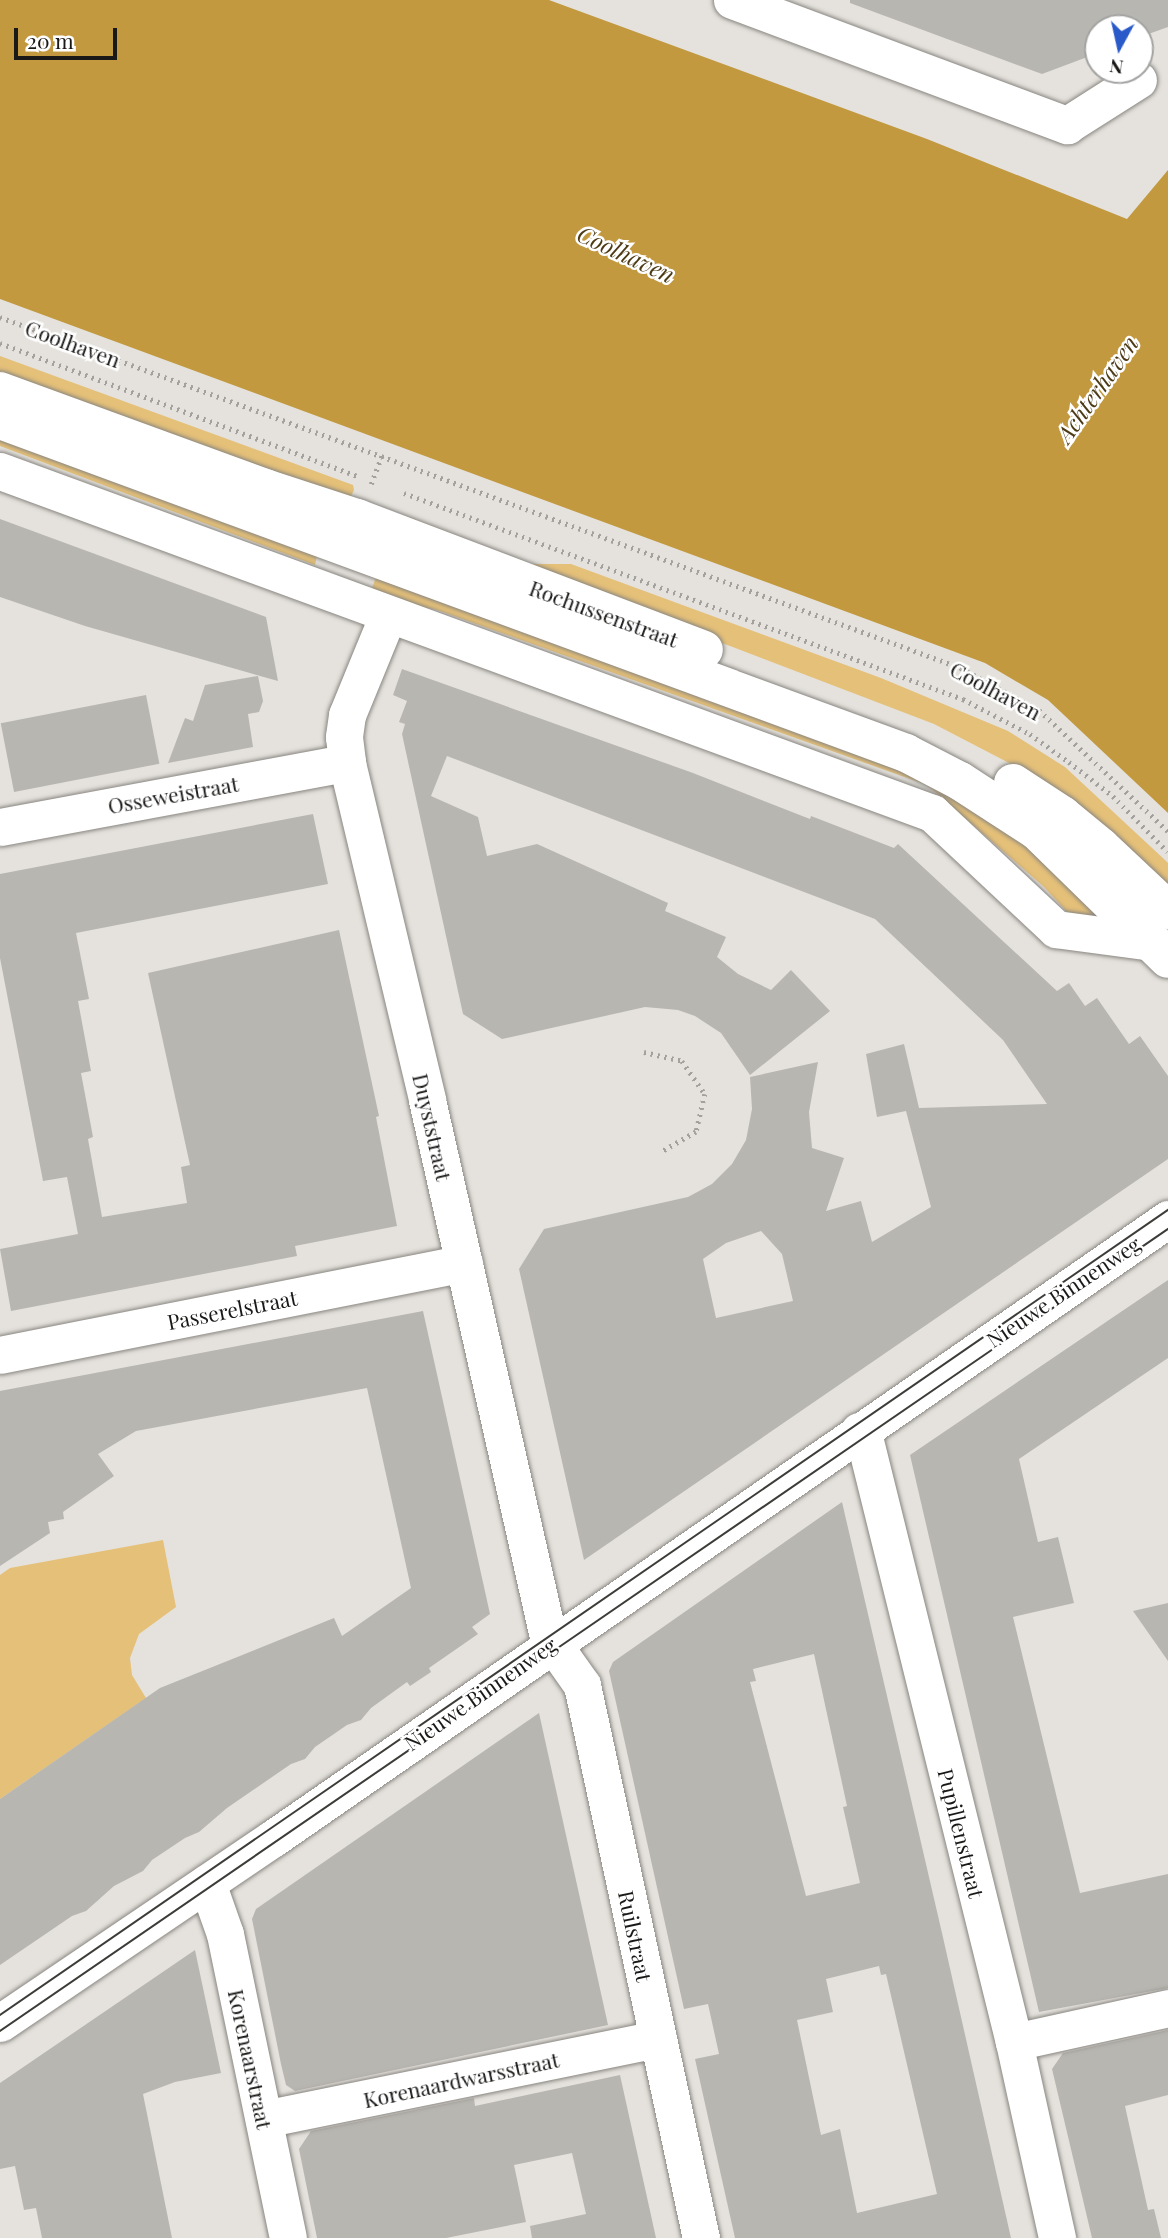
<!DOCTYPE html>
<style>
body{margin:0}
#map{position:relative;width:1168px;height:2238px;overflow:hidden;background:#e5e2dd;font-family:"Playfair Display",serif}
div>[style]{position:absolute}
.green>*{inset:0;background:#e5c078}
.water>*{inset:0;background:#c39940}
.building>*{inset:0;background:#b8b6b0;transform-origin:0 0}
.path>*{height:4.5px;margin-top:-2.25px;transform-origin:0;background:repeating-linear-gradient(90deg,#a3a19d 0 2px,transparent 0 7px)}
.roads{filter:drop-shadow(0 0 2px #898681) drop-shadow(0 0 2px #898681)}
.minor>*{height:37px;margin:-18.5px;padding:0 18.5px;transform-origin:18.5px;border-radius:18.5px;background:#fff}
.tertiary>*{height:38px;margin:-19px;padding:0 19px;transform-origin:19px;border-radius:19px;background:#fff}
.tram>*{height:2px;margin:-1px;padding:0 1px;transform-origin:1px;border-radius:1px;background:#3d3c39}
span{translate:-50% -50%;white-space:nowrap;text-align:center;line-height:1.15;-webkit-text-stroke:5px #fff;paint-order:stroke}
.street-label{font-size:21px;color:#1a1917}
.water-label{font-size:23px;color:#4d3b15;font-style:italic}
.north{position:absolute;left:1084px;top:14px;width:70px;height:70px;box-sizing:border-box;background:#fff;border:2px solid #a3a3a2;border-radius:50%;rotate:188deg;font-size:19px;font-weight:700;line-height:28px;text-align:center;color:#1a1917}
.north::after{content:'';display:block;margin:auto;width:24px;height:32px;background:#2a5ac9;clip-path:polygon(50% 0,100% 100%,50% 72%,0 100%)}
.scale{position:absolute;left:14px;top:28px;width:103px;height:32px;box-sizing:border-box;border:4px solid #1a1917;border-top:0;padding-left:9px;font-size:21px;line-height:24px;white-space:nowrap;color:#1a1917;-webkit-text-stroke:5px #fff;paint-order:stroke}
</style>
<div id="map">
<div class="green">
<div style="clip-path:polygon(0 356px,353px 485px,354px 490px,348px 502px,0 378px)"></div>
<div style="clip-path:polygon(0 433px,317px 555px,315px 565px,0 446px)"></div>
<div style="clip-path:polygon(409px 517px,530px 564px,571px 564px,881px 678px,1008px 731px,1065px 767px,1165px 860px,1168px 863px,1168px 893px,1047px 788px,1011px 764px,934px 724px,421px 528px,408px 523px)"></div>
<div style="clip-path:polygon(378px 572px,848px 743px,994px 813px,1100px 915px,1079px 917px,1069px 914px,1043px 886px,927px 785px,437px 610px,382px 599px,372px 588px)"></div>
<div style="clip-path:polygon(163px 1540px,176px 1607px,139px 1634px,130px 1658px,132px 1675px,146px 1698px,0 1799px,0 1575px,10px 1568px)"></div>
</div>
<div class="water">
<div style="clip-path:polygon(0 0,549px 0,927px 139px,1127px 219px,1168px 170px,1168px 813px,1048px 700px,985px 663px,0 299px)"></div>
</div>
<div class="building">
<div style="clip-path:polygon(850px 0,1168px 0,1168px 27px,1140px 37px,1140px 28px,1098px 28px,1098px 53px,1042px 74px,850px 3px)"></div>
<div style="clip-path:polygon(0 519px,266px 617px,278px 681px,85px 626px,0 597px)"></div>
<div style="clip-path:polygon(evenodd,402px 669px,693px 773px,810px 819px,811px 816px,894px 848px,898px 844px,1057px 991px,1069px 983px,1085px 1006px,1097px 998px,1129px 1044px,1140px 1036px,1168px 1076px,1168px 1159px,584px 1560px,519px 1269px,544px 1229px,688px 1197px,712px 1184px,732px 1164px,746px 1140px,752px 1109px,750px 1077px,818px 1062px,809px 1112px,812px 1148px,844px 1158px,826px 1211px,861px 1201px,872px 1242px,931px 1207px,906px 1111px,877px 1117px,866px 1054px,904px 1044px,919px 1108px,1047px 1104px,1003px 1040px,875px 919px,447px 756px,431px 796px,478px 817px,487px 856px,537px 844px,668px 903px,665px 911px,726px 937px,717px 957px,738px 974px,771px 990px,791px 970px,830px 1011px,750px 1075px,721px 1033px,695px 1016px,678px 1010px,645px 1007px,502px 1039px,463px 1014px,402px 734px,405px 724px,399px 722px,407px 701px,393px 695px,402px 669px,761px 1231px,782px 1254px,793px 1301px,716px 1318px,703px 1259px,726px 1243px,761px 1231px)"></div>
<div style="clip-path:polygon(258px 676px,263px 701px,259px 712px,248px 714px,253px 747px,168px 763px,185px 718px,193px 721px,205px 685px)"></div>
<div style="left:146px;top:695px;width:70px;height:148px;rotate:79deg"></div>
<div style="clip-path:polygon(313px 814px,328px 884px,76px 933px,89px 999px,78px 1001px,91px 1071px,81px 1073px,93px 1137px,88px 1139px,102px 1217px,187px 1203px,181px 1167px,190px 1165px,148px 973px,339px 930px,379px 1116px,376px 1117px,397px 1226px,295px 1246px,297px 1256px,11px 1311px,0 1249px,78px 1234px,67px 1177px,43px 1181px,0 958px,0 874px)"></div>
<div style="clip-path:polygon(1168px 1280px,1168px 1358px,1019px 1459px,1038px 1542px,1058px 1537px,1074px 1603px,1013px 1617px,1080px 1893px,1168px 1874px,1168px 1988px,1039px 2012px,910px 1455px)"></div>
<div style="clip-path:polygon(423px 1311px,490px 1614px,472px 1627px,478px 1634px,429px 1668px,431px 1672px,410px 1686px,407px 1682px,371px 1708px,361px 1720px,347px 1725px,315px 1747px,305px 1759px,291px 1764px,227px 1808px,199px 1832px,185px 1838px,152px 1860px,143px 1871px,114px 1886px,86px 1911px,72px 1916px,0 1965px,0 1799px,160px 1688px,334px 1618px,342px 1636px,411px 1588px,367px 1388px,136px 1431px,98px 1454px,114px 1476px,63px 1512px,64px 1519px,48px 1522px,50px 1533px,0 1566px,0 1391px)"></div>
<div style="clip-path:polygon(evenodd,842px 1502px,942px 1933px,1011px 2238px,735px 2238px,695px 2059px,719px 2054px,708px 2004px,684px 2009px,609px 1671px,613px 1662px,842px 1502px,814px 1654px,847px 1806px,843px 1807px,860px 1883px,806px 1896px,750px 1682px,756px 1681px,753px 1669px,814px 1654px,842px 1502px,879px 1966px,881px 1975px,886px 1974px,937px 2194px,857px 2213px,840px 2129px,821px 2135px,797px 2020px,833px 2012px,826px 1979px,879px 1966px)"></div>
<div style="clip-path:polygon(1168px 1603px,1168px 1661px,1133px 1611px)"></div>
<div style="clip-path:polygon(539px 1713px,608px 2025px,295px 2091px,286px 2085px,281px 2064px,252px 1919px,256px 1909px)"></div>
<div style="clip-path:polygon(195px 1950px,221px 2073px,175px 2082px,143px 2094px,172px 2238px,42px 2238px,36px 2208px,24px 2210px,15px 2166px,0 2169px,0 2083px)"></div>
<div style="clip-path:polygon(1168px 2030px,1168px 2095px,1125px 2106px,1148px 2210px,1154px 2209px,1161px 2238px,1092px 2238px,1052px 2069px,1063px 2053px)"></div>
<div style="clip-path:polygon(620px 2075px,656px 2238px,532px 2238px,530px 2226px,586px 2214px,572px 2153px,514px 2165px,526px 2222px,446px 2238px,317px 2238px,299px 2149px,311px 2131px,474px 2098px,475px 2106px)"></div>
</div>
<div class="path">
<div style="left:0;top:317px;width:1023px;rotate:20.06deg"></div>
<div style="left:961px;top:668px;width:89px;rotate:28.3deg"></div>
<div style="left:1039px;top:710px;width:177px;rotate:43.2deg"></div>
<div style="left:0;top:343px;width:381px;rotate:20.4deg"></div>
<div style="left:371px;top:484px;width:30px;rotate:-69deg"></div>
<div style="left:404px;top:493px;width:596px;rotate:20.23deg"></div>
<div style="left:963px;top:699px;width:76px;rotate:27.6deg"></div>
<div style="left:1030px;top:734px;width:48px;rotate:35.7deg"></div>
<div style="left:1069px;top:762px;width:56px;rotate:37.7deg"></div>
<div style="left:1113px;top:796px;width:78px;rotate:45.5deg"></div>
<div style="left:644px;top:1052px;width:39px;rotate:13deg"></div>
<div style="left:682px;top:1061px;width:40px;rotate:55.1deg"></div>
<div style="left:705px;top:1094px;width:39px;rotate:103deg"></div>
<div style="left:696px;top:1132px;width:38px;rotate:150deg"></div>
</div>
<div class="roads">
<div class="minor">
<div style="left:732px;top:0;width:358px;rotate:20.5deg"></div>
<div style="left:1067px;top:125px;width:84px;rotate:-32.4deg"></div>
<div style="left:0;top:471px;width:993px;rotate:20.15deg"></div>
<div style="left:932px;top:813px;width:170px;rotate:43.1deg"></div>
<div style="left:1056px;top:929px;width:99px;rotate:7.6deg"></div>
<div style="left:388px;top:615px;width:108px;rotate:112.3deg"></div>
<div style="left:347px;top:715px;width:22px;rotate:98deg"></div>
<div style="left:344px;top:737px;width:26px;rotate:83deg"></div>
<div style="left:347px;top:763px;width:346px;rotate:76.6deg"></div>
<div style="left:427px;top:1100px;width:550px;rotate:77.3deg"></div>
<div style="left:548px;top:1637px;width:59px;rotate:54.7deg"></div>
<div style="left:582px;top:1685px;width:566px;rotate:77.86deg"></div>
<div style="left:0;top:827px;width:353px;rotate:-10.5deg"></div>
<div style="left:0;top:1355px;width:473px;rotate:-11.2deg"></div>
<div style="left:859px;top:1431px;width:8px;rotate:50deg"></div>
<div style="left:864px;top:1437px;width:623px;rotate:76.08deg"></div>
<div style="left:1014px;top:2042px;width:201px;rotate:77.6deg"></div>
<div style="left:207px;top:1883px;width:54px;rotate:70.6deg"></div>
<div style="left:225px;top:1934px;width:310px;rotate:78.3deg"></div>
<div style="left:0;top:2023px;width:328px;rotate:-34.1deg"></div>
<div style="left:272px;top:1839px;width:1090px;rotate:-34.68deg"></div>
<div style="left:1014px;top:2042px;width:158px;rotate:-12.4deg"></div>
<div style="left:264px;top:2119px;width:402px;rotate:-11.5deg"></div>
</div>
<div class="tertiary">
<div style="left:0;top:391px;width:282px;rotate:20.1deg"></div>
<div style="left:265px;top:488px;width:97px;rotate:18.1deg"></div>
<div style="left:357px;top:518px;width:371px;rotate:20.8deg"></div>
<div style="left:0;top:420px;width:965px;rotate:20.18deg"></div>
<div style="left:906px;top:753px;width:61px;rotate:27.4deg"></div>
<div style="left:960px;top:781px;width:92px;rotate:33deg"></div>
<div style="left:1037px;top:831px;width:183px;rotate:44.3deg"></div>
<div style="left:1013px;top:783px;width:59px;rotate:33.1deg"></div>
<div style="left:1062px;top:815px;width:50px;rotate:39.4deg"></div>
<div style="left:1101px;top:847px;width:92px;rotate:43.2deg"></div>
</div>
</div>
<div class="tram">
<div style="left:0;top:2015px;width:1419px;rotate:-34.58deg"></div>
<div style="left:0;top:2031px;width:1417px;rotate:-34.48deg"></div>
</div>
<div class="street-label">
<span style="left:73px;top:343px;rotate:20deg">Coolhaven</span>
<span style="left:604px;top:613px;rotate:20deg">Rochussenstraat</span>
<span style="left:996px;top:690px;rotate:28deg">Coolhaven</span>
<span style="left:173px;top:794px;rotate:-10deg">Osseweistraat</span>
<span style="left:433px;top:1127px;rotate:77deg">Duyststraat</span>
<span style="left:1063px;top:1291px;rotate:-34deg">Nieuwe Binnenweg</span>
<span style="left:232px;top:1309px;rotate:-11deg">Passerelstraat</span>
<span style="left:480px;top:1693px;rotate:-35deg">Nieuwe Binnenweg</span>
<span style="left:962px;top:1833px;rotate:76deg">Pupillenstraat</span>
<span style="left:636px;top:1936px;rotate:78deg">Ruilstraat</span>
<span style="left:251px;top:2059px;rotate:78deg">Korenaarstraat</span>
<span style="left:461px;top:2079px;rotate:-12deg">Korenaardwarsstraat</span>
</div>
<div class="water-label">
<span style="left:626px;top:254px;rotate:25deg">Coolhaven</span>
<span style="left:1097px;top:389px;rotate:-55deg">Achterhaven</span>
</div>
<div class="north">N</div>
<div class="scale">20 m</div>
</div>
